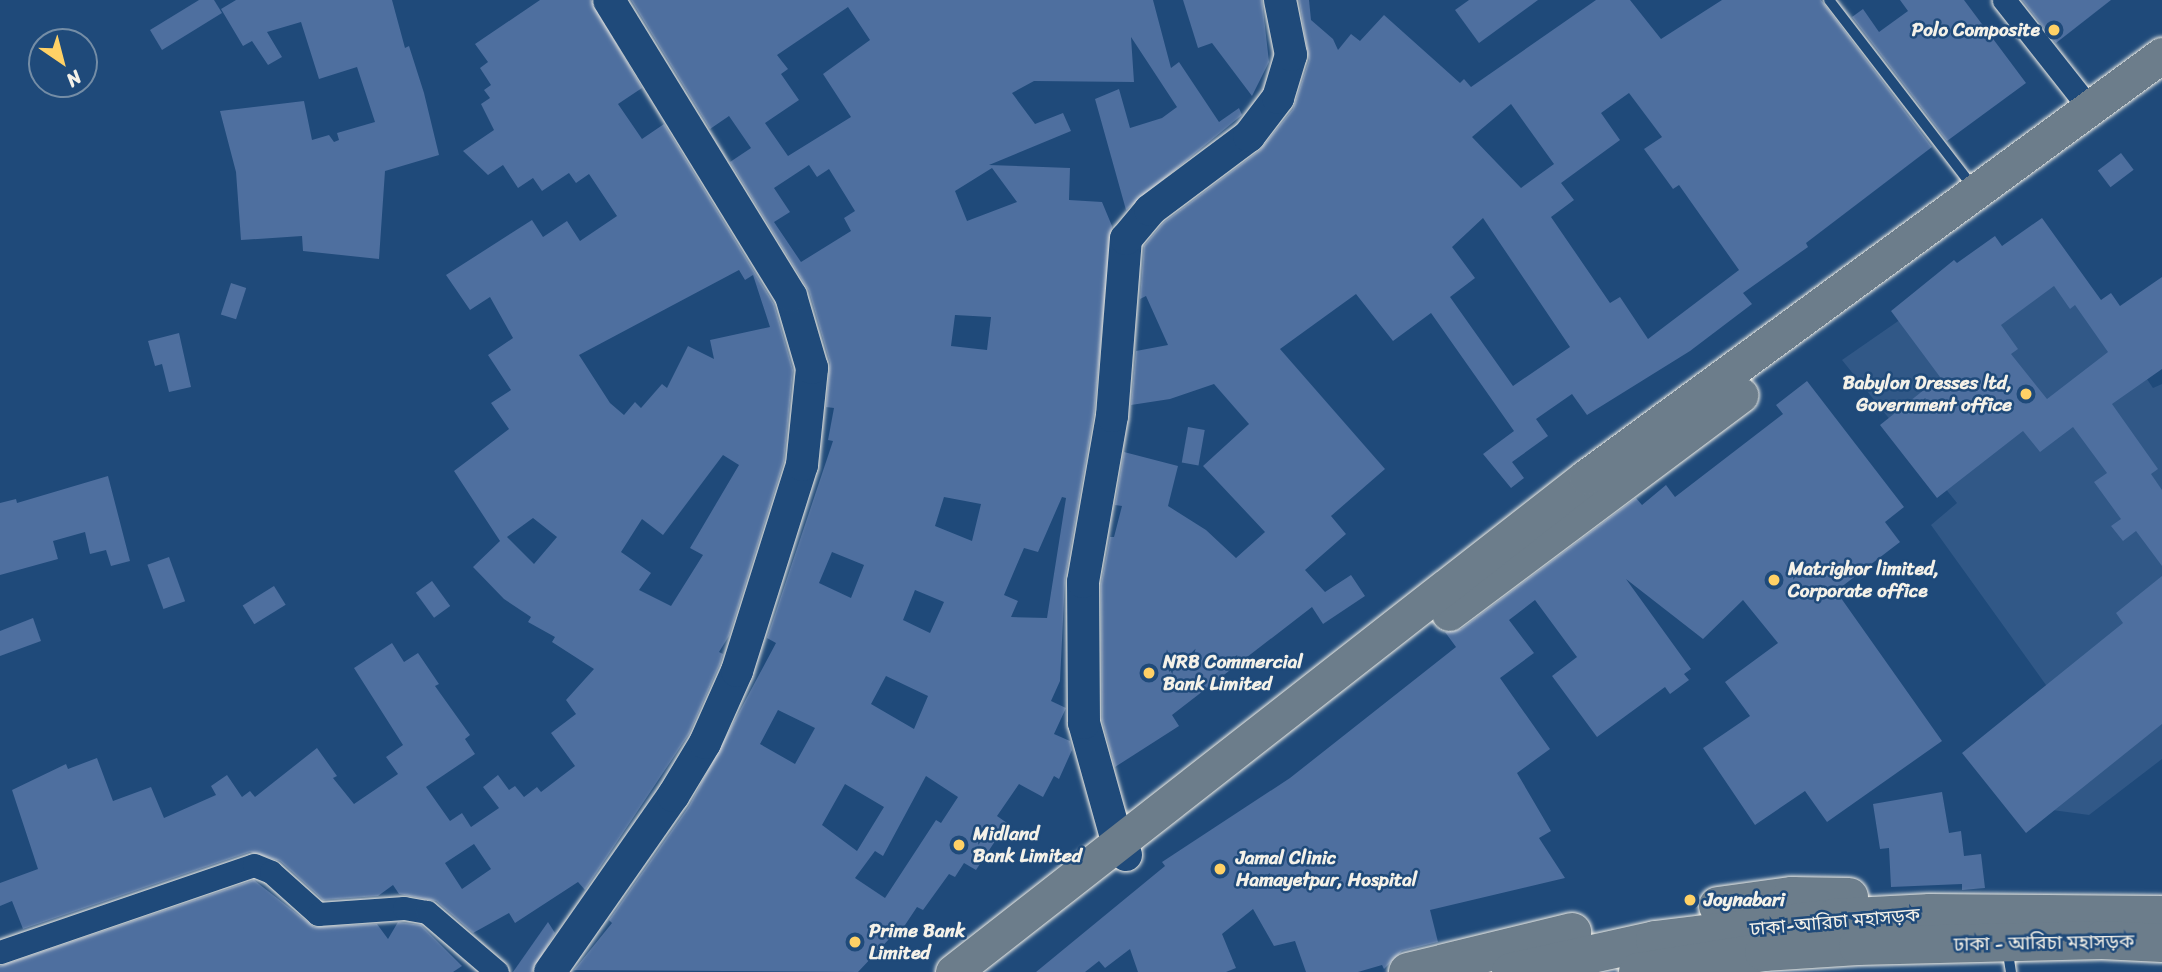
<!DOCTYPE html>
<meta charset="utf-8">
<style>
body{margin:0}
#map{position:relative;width:2162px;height:972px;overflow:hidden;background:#1f4a7a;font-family:Sriracha,"Noto Sans Bengali",sans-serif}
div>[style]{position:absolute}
.built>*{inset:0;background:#315887}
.building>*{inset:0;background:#4e6f9f;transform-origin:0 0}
.roads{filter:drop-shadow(0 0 2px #f4f1e8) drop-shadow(0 0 2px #f4f1e8)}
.lane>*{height:10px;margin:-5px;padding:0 5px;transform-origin:5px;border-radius:5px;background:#1f4a7a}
.street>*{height:23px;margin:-11.5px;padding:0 11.5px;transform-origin:11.5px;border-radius:11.5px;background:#1f4a7a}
.secondary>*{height:32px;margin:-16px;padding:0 16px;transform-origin:16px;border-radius:16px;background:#1f4a7a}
.primary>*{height:35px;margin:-17.5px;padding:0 17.5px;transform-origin:17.5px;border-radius:17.5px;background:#6c7d8b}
.highway>*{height:38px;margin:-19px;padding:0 19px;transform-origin:19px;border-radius:19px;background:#6c7d8b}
.dots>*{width:19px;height:19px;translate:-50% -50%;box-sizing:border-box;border:4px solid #1f4a7a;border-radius:50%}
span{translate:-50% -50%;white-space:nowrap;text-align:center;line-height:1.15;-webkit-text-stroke:5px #1f4a7a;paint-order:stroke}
.poi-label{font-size:19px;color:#f4f1e8;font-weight:700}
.right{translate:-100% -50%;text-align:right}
.left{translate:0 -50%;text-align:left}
.street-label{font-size:19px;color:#f4f1e8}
.north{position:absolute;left:28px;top:28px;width:70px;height:70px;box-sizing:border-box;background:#1f4a7a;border:2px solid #748da6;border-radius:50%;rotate:145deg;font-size:19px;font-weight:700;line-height:28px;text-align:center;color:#f4f1e8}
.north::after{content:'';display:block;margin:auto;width:24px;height:32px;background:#ffd166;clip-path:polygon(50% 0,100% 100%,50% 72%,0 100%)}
</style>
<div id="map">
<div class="built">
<div style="clip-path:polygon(2041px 222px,2153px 388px,2162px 384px,2162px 759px,2089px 815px,2031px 807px,2051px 692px,1931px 525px,1957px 503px,1842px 360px)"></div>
</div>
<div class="building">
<div style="clip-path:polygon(199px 0,214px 0,222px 13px,162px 50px,150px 30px)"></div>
<div style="clip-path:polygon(236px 0,392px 0,405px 48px,409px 46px,424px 93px,439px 155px,385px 171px,379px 259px,303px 251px,302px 236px,241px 240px,236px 172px,220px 111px,304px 101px,312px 140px,329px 135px,334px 142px,339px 140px,337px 133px,375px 122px,357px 67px,319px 79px,301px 22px,267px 32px,282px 57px,268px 65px,252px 41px,243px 46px,221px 9px)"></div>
<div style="clip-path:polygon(evenodd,540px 0,591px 0,642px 88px,618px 104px,642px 139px,664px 124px,774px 304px,793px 370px,784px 461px,729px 636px,719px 652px,723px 654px,720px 664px,689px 734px,585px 890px,578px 882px,515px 923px,509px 913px,473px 933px,436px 901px,399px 894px,393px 885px,378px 896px,323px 900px,280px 861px,250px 852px,23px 929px,12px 901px,0 906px,0 883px,38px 869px,12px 790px,66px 764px,68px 769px,97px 758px,113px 801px,151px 787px,164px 818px,216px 795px,211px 786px,227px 775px,242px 797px,250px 791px,255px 797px,317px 748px,337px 776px,333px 778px,354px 804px,398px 774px,386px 757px,403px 745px,354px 668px,392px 643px,404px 662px,418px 653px,439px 684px,435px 686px,470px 735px,465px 739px,475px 754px,426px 787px,450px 821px,462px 813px,471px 827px,499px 808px,483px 787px,498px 775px,509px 790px,515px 786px,524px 797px,537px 787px,541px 792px,575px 766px,551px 733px,576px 714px,566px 700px,594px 669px,552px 642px,555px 637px,528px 622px,531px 617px,504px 599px,473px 567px,500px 541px,454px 471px,509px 429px,491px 403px,511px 390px,488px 355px,513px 338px,490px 297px,470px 310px,446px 275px,532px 220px,543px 237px,567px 221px,580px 241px,617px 216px,589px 174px,576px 183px,569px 173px,542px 191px,533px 178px,518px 188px,503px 165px,488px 175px,463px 151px,494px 130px,481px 104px,490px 98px,484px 90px,491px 85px,480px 68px,488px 62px,475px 44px,540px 0,739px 270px,745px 280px,753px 275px,770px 327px,710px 340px,714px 359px,688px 346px,667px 388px,662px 384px,641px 408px,635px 402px,624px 415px,610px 403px,579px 355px,739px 270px,540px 0,723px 455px,739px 465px,690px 548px,703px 555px,671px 606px,639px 590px,651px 573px,621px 552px,642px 519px,663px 535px,723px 455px,540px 0,533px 518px,557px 537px,534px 564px,507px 537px,533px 518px,540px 0,474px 844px,491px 869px,462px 889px,445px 863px,474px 844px)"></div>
<div style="clip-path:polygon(evenodd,631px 0,1153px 0,1171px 68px,1179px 62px,1219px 122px,1239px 108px,1242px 115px,1126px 210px,1095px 99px,1119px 89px,1130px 128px,1162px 118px,1177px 107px,1131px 37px,1134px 82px,1034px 81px,1012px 93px,1035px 124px,1063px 113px,1071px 131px,989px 165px,1070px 168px,1069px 200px,1102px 202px,1112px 226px,1094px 414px,1065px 579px,1060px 681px,1051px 701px,1066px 708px,1054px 734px,1070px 741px,1072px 750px,1059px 779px,1054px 776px,1043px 797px,1019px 784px,997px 816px,1007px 823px,976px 870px,964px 863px,955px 877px,949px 874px,923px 910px,917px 907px,895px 940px,891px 937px,858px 972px,574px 970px,612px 923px,609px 920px,689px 806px,776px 643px,767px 638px,833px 441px,828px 440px,834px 408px,826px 407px,830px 363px,809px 291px,730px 162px,751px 148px,729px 116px,710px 129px,631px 0,848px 7px,870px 40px,823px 74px,851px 117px,788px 156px,765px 123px,799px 100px,781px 74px,788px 69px,777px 55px,848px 7px,631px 0,809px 165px,817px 177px,829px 169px,855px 211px,844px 218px,851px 231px,801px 262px,774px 222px,790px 212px,774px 188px,809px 165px,631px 0,992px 168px,1017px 202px,967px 221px,955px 191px,992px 168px,631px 0,955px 315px,991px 317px,987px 350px,951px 346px,955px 315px,631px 0,944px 497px,981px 504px,972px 541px,935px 526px,944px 497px,631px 0,1062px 497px,1066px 498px,1047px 618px,1011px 617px,1018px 601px,1004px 595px,1024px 548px,1038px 552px,1062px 497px,631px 0,832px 552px,864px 565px,851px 598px,819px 583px,832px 552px,631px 0,915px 590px,944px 602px,930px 633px,903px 620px,915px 590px,631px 0,886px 676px,928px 696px,914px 729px,871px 704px,886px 676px,631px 0,778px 710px,815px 728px,795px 764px,760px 744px,778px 710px,631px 0,926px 776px,958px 797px,941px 823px,936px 820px,885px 898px,855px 878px,875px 851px,883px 856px,926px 776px,631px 0,845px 784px,884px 807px,857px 851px,822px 825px,845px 784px)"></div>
<div style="clip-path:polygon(1183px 0,1262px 0,1269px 62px,1252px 96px,1212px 43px,1198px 48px)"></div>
<div style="clip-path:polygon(evenodd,1299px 0,1309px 0,1311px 20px,1333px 39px,1338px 50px,1351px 34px,1360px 41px,1384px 15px,1460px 83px,1464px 79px,1471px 87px,1596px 0,1630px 0,1661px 39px,1722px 0,1821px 0,1932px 147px,1806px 243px,1808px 247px,1743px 293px,1752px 304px,1690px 351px,1587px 415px,1572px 394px,1536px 419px,1548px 436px,1512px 462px,1524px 478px,1511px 488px,1483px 454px,1514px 431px,1431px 313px,1393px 341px,1356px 294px,1280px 349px,1385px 469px,1331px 516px,1346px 534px,1305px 570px,1325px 592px,1351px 575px,1365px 596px,1323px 624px,1312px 607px,1172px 715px,1179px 726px,1115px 767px,1102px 720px,1101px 584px,1110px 537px,1114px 537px,1122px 506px,1115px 505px,1124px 452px,1178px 466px,1168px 506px,1206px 530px,1236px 558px,1265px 532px,1203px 466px,1249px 424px,1214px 384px,1170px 399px,1131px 405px,1136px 351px,1168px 345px,1146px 296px,1140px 299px,1144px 246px,1163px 223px,1260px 150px,1293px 109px,1309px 60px,1299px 0,1629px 93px,1662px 137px,1644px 149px,1673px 189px,1679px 185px,1739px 270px,1648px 339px,1620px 297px,1610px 303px,1551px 217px,1574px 200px,1561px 183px,1620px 140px,1601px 113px,1629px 93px,1299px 0,1511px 104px,1554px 164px,1521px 188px,1472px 137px,1511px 104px,1299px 0,1483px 218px,1570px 347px,1513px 386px,1450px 297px,1475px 278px,1452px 247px,1483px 218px)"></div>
<div style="clip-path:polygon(1469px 0,1538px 0,1479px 43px,1455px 10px)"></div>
<div style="clip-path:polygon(1900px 0,1964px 0,2026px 83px,1947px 141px,1852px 17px,1863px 9px,1879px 32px,1908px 11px)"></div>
<div style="clip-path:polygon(2022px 0,2111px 0,2056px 43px)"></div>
<div style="left:2121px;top:153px;width:21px;height:29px;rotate:53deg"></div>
<div style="clip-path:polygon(evenodd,2042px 218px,2101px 300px,2111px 293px,2120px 306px,2162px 277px,2162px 369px,2112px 404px,2158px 469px,2151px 474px,2162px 490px,2162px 566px,2136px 531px,2123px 541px,2111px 526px,2121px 519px,2094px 482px,2107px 473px,2073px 427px,2040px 452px,2023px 431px,1937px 498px,1880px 425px,1940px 377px,1891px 311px,1954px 260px,1957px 263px,1995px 236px,2002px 246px,2042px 218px,2054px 286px,2070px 309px,2075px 305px,2108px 352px,2047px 399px,2011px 354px,2018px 349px,2001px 325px,2054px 286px)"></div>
<div style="left:231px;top:283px;width:16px;height:33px;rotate:18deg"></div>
<div style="clip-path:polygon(179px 333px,191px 387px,169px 392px,162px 364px,155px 366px,148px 341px)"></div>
<div style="clip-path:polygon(1807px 381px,1904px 507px,1885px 522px,1900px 542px,1836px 591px,1942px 741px,1827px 822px,1805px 791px,1755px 825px,1703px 748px,1750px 716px,1725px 682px,1778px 643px,1743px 600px,1703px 639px,1626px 579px,1691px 669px,1684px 674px,1689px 680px,1670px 694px,1665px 687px,1597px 737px,1552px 676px,1577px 657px,1535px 600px,1509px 620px,1534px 653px,1500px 678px,1550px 749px,1517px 773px,1551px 831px,1539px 838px,1565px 878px,1430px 910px,1438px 942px,1402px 951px,1384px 969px,1382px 965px,1358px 972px,1306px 972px,1295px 941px,1274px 946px,1253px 909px,1222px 934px,1236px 968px,1226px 972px,1138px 972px,1130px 949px,1105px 968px,1099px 961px,1085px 972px,1036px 972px,1165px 866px,1162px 862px,1290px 778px,1456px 647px,1445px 632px,1461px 629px,1636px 498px,1642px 505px,1666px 485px,1675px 497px,1783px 414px,1776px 405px)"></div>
<div style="left:1188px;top:427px;width:17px;height:36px;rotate:10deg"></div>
<div style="clip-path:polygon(108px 476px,130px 561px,111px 566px,106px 550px,90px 554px,85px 532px,53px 541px,58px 559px,0 575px,0 503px,16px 499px,17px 503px)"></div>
<div style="left:169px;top:557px;width:47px;height:23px;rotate:70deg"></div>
<div style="clip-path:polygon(2162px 576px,2162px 724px,2026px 833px,1962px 753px,2123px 623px,2116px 613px)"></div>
<div style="left:432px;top:581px;width:31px;height:20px;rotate:54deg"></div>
<div style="left:274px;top:586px;width:22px;height:37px;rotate:58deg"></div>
<div style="clip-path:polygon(33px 618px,41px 641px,0 656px,0 631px)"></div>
<div style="clip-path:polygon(1942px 792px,1949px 833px,1961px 831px,1964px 856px,1981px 854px,1985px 888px,1962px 890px,1962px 884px,1891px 887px,1889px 848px,1880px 849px,1873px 804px)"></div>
<div style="clip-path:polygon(254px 880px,314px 927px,377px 924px,388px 939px,398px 922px,421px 925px,462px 966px,453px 972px,0 972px,0 966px)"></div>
<div style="clip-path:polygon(548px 922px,555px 933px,532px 972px,513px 972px)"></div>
</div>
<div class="roads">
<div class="lane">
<div style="left:1829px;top:0;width:237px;rotate:52.4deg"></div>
<div style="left:2007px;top:947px;width:25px;rotate:81deg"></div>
</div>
<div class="street">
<div style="left:2004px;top:0;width:139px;rotate:51.7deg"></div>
<div style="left:0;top:952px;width:268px;rotate:-18.9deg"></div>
<div style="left:254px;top:865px;width:18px;rotate:22deg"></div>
<div style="left:271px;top:872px;width:63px;rotate:41.8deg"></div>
<div style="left:318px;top:914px;width:86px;rotate:-4deg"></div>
<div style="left:404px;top:908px;width:23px;rotate:10deg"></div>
<div style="left:427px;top:912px;width:92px;rotate:40.6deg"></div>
</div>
<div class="secondary">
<div style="left:1126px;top:855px;width:17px;rotate:-123deg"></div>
<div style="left:1117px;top:841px;width:123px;rotate:-105.6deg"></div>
<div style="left:1084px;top:723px;width:141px;rotate:-90.4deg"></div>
<div style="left:1083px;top:582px;width:169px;rotate:-80.1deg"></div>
<div style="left:1112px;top:416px;width:178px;rotate:-85.5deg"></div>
<div style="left:1126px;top:239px;width:38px;rotate:-50deg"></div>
<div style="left:1150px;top:210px;width:124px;rotate:-36.8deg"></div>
<div style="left:1249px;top:136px;width:48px;rotate:-52.7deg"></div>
<div style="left:1278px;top:98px;width:45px;rotate:-73.2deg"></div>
<div style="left:1291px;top:55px;width:56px;rotate:-101.3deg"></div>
<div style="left:550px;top:972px;width:215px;rotate:-55.1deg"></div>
<div style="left:673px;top:796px;width:62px;rotate:-58.9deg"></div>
<div style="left:705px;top:743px;width:79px;rotate:-66deg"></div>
<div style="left:737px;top:671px;width:216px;rotate:-72.5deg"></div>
<div style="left:802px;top:465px;width:98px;rotate:-84.1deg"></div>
<div style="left:812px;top:368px;width:75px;rotate:-106.3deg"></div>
<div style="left:791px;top:296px;width:347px;rotate:-121.6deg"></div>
</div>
<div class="primary">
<div style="left:1449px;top:613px;width:364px;rotate:-36.8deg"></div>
<div style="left:953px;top:972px;width:804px;rotate:-38.03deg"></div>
<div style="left:1586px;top:477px;width:714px;rotate:-36.23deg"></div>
</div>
<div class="highway">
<div style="left:1718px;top:906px;width:75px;rotate:-7.7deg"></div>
<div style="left:1792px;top:896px;width:57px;rotate:1deg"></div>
<div style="left:1408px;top:972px;width:169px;rotate:-13.7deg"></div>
<div style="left:1511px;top:972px;width:148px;rotate:-12.5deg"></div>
<div style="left:1655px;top:940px;width:180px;rotate:-7deg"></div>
<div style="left:1834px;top:918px;width:96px;rotate:-3deg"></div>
<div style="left:1930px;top:913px;width:232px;rotate:0.5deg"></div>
<div style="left:1638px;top:972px;width:128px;rotate:-9deg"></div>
<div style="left:1764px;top:952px;width:94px;rotate:-3.7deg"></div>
<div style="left:1858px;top:946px;width:244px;rotate:-1.4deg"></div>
<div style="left:2102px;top:940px;width:60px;rotate:2.9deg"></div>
</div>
</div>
<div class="dots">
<div style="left:2054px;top:30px;background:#ffd166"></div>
<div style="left:2026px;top:394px;background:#ffd166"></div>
<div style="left:1774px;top:580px;background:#ffd166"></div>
<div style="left:1149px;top:673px;background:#ffd166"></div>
<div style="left:959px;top:845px;background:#ffd166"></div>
<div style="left:1220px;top:869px;background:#ffd166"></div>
<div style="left:1690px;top:900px;background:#ffd166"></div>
<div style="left:855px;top:942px;background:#ffd166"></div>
</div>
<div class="poi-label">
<span class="right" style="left:2040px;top:30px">Polo Composite</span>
<span class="right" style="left:2012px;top:394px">Babylon Dresses ltd,<br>Government office</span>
<span class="left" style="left:1788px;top:580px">Matrighor limited,<br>Corporate office</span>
<span class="left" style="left:1163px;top:673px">NRB Commercial<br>Bank Limited</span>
<span class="left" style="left:973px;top:845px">Midland<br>Bank Limited</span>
<span class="left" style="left:1236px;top:869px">Jamal Clinic<br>Hamayetpur, Hospital</span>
<span class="left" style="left:1704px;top:900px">Joynabari</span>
<span class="left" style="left:869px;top:942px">Prime Bank<br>Limited</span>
</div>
<div class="street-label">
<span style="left:1835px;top:922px;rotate:-5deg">ঢাকা-আরিচা মহাসড়ক</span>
<span style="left:2044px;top:943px;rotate:-1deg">ঢাকা - আরিচা মহাসড়ক</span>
</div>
<div class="north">N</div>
</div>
